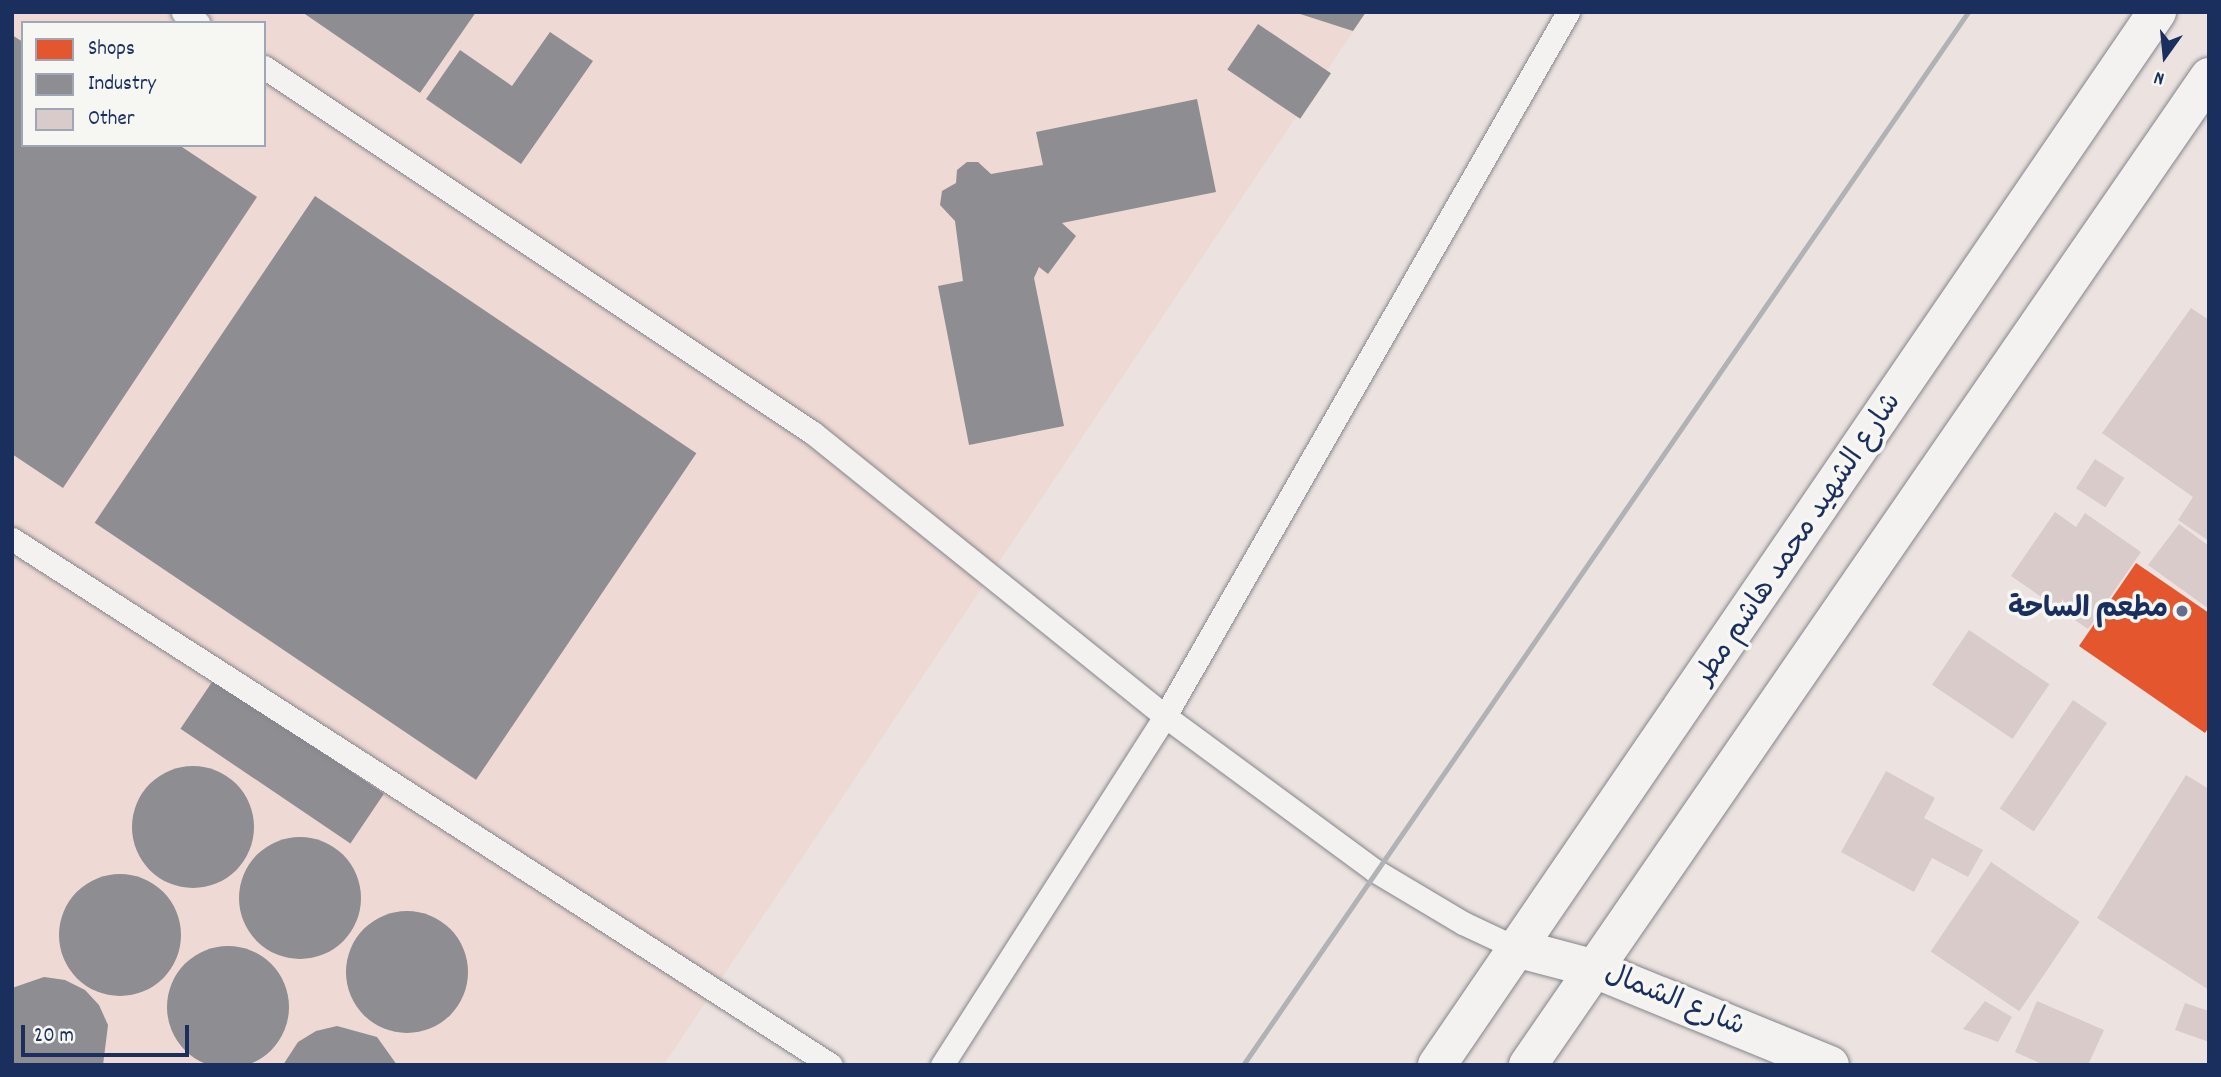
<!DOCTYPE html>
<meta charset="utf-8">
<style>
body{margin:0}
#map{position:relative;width:2221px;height:1077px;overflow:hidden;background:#ece3e0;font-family:Dekko,"Playpen Sans Arabic",sans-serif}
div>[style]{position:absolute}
.built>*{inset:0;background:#eed9d4}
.shops>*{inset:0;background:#e4572e}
.industry>*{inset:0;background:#8d8d92;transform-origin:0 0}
.round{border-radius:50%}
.building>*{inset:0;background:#d9cbc9;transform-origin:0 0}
.roads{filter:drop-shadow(0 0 2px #85858c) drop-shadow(0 0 2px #85858c)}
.lane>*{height:23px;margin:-11.5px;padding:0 11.5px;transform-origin:11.5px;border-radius:11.5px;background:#f4f2f0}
.secondary>*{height:38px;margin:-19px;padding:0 19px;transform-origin:19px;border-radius:19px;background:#f4f2f0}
.primary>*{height:38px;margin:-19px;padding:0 19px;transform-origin:19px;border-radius:19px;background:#f4f2f0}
.rail>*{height:5px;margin:-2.5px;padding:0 2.5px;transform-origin:2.5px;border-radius:2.5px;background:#b0b2b6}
.dots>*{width:19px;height:19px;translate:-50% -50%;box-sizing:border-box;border:4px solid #f6f6f2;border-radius:50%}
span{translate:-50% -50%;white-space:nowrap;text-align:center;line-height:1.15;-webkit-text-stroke:7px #f6f6f2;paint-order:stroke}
.street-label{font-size:28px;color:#1b2f5e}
.poi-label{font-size:28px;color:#1b2f5e;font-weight:700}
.right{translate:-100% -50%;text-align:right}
.frame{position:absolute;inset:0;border:14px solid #1b2f5e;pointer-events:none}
.legend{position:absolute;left:21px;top:21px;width:245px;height:126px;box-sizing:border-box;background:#f6f6f2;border:2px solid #9ea6b7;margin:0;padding:9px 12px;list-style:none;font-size:21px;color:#1b2f5e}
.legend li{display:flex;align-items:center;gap:14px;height:35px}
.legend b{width:35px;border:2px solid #9ea6b7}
.north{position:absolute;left:2130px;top:21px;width:70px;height:70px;-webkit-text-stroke:5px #f6f6f2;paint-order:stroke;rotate:195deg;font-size:19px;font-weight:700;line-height:28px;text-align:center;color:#1b2f5e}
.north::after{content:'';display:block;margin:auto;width:24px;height:32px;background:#1b2f5e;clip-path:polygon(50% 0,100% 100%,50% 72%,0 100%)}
.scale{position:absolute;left:21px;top:1025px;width:168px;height:32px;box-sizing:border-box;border:4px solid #1b2f5e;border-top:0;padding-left:9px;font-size:21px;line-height:24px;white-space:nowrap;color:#1b2f5e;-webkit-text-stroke:5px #f6f6f2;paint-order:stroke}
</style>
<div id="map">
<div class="built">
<div style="clip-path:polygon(evenodd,12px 12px,1366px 12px,664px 1065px,12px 1065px,12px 12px,23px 23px,264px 23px,264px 145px,23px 145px,23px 23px)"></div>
</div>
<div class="shops">
<div style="clip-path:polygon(2136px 563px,2209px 613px,2209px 727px,2205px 733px,2079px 646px)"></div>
</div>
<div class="industry">
<div style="clip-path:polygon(302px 12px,476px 12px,420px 93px)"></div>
<div style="clip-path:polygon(1294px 12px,1366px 12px,1353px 31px)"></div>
<div style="left:1258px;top:24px;width:88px;height:55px;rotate:34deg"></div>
<div style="clip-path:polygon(550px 32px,593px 61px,521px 164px,426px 99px,460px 50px,512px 86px)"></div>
<div style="clip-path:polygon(12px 35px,23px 42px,23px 145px,179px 145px,257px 197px,63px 488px,12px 454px)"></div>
<div style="clip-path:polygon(1197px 99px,1216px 192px,1062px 223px,1076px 236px,1048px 274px,1039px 267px,1034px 278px,1064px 426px,969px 445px,938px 286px,963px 281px,955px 221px,940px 205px,942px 191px,956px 183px,957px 170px,967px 162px,978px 162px,991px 174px,1043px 165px,1036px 132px)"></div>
<div style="left:315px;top:196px;width:460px;height:394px;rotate:34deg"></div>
<div style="left:214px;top:679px;width:205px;height:60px;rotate:34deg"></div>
<div class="round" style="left:132px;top:766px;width:122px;height:122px"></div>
<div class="round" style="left:239px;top:837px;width:122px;height:122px"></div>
<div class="round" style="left:59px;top:874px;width:122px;height:122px"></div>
<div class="round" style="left:346px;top:911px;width:122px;height:122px"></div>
<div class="round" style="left:167px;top:946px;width:122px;height:122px"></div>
<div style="clip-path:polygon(44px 977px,65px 980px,85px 990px,99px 1005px,108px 1025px,103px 1065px,12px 1065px,12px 988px)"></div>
<div style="clip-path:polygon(337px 1026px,377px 1037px,397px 1065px,283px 1065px,298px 1042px,316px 1031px)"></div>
</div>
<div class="building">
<div style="clip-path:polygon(2191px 308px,2209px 320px,2209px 541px,2178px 520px,2193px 497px,2102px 433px)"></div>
<div style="left:2095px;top:459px;width:35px;height:35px;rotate:33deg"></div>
<div style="clip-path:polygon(2055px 512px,2076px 527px,2085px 513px,2141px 552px,2088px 629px,2011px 576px)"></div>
<div style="clip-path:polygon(2179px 524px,2209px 546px,2209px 609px,2148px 565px)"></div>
<div style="left:1969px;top:630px;width:97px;height:66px;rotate:34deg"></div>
<div style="left:2073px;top:700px;width:41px;height:131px;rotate:34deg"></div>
<div style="clip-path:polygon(1886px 771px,1935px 798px,1924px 818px,1983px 850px,1968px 877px,1932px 858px,1914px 892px,1841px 852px)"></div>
<div style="clip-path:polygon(2186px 775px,2209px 789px,2209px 990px,2097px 918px)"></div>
<div style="left:1991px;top:862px;width:107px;height:108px;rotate:34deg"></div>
<div style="clip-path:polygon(1985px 1001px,2012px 1017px,1998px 1042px,1963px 1029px)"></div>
<div style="clip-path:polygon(2037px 1001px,2104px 1030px,2088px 1065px,2044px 1065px,2015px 1052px)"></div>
<div style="clip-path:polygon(2185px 1003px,2209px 1011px,2209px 1042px,2175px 1030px)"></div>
</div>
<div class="roads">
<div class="lane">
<div style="left:183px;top:12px;width:19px;rotate:36deg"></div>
<div style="left:264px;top:67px;width:660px;rotate:33.69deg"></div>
<div style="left:813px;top:433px;width:452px;rotate:38.8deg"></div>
<div style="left:1165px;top:716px;width:260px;rotate:36.4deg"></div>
<div style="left:1374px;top:870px;width:104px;rotate:30.8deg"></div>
<div style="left:1463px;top:923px;width:59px;rotate:25.3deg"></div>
<div style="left:12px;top:539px;width:973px;rotate:32.71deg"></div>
<div style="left:942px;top:1065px;width:414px;rotate:-57.4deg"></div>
<div style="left:1165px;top:716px;width:811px;rotate:-60.21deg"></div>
</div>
<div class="secondary">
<div style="left:1516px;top:948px;width:79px;rotate:14.7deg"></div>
<div style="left:1592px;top:968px;width:257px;rotate:22.2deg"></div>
</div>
<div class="primary">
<div style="left:1437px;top:1065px;width:1276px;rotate:-55.64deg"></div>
<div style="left:1528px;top:1065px;width:1200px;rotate:-55.42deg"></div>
</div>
</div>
<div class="rail">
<div style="left:1243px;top:1065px;width:1278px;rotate:-55.45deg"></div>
</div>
<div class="dots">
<div style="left:2182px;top:611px;background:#646e8c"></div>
</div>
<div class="street-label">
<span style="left:1800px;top:540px;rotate:-56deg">شارع الشهيد محمد هاشم مطر</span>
<span style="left:1674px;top:1002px;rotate:22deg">شارع الشمال</span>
</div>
<div class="poi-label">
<span class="right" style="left:2168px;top:611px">مطعم الساحة</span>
</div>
<div class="frame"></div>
<ul class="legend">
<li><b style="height:19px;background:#e4572e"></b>Shops</li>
<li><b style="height:19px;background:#8d8d92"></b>Industry</li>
<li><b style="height:19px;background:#d9cbc9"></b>Other</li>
</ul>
<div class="north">N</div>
<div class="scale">20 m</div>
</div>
